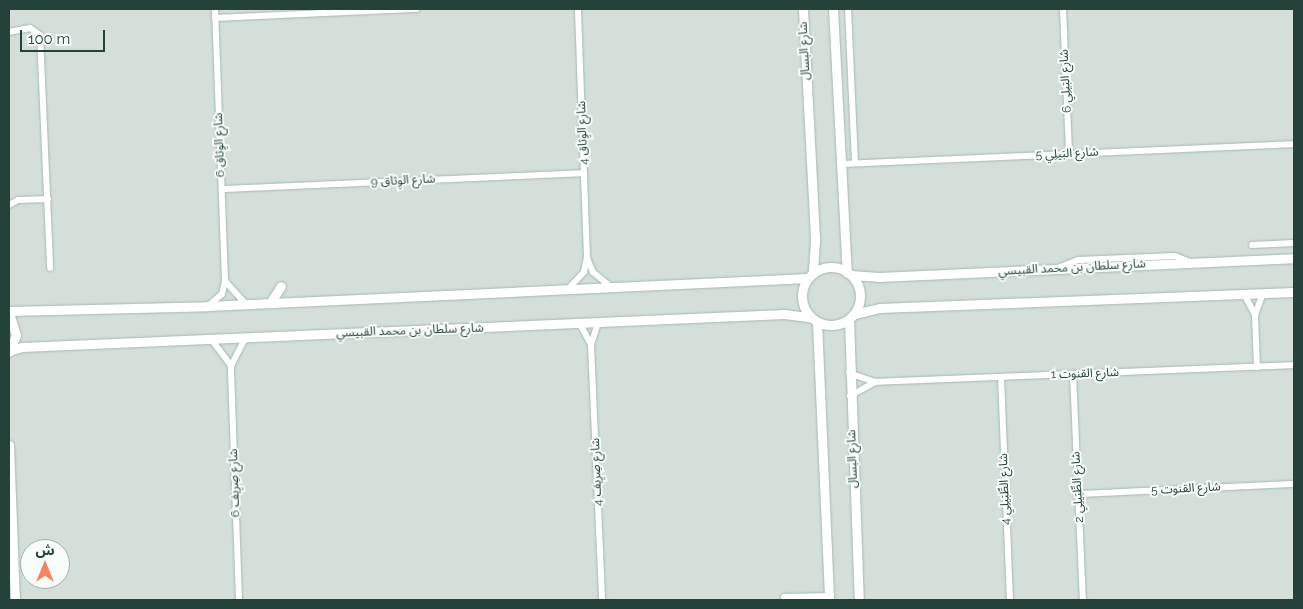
<!DOCTYPE html>
<meta charset="utf-8">
<style>
body{margin:0}
#map{position:relative;width:1303px;height:609px;overflow:hidden;background:#e6efeb;font-family:Raleway,"Noto Sans Arabic",sans-serif}
div>[style]{position:absolute}
.built>*{inset:0;background:#d4dfda}
.roads{filter:drop-shadow(0 0 1px #a8b8b2) drop-shadow(0 0 1px #a8b8b2)}
.street>*{height:6px;margin:-3px;padding:0 3px;transform-origin:3px;border-radius:3px;background:#fff}
.secondary>*{height:9px;margin:-4.5px;padding:0 4.5px;transform-origin:4.5px;border-radius:4.5px;background:#fff}
.secondary>.ring{margin:-4.5px;padding:0;box-sizing:content-box;background:none;border:9px solid #fff;border-radius:50%}
span{translate:-50% -50%;white-space:nowrap;text-align:center;line-height:1.15;-webkit-text-stroke:4px #f7fbf9;paint-order:stroke}
.street-label{font-size:12px;color:#24423a}
.frame{position:absolute;inset:0;border:10px solid #24423a;pointer-events:none}
.north{position:absolute;left:20px;top:539px;width:50px;height:50px;box-sizing:border-box;background:#f7fbf9;border:1px solid #a3b1ad;border-radius:50%;rotate:0deg;font-size:14px;font-weight:700;line-height:20px;text-align:center;color:#24423a}
.north::after{content:'';display:block;margin:auto;width:18px;height:22px;background:#f4845f;clip-path:polygon(50% 0,100% 100%,50% 72%,0 100%)}
.scale{position:absolute;left:20px;top:30px;width:85px;height:22px;box-sizing:border-box;border:2px solid #24423a;border-top:0;padding-left:6px;font-size:15px;line-height:18px;white-space:nowrap;color:#24423a;-webkit-text-stroke:4px #f7fbf9;paint-order:stroke}
</style>
<div id="map">
<div class="built">
<div style="clip-path:polygon(evenodd,9px 9px,1294px 9px,1294px 600px,9px 600px,9px 9px,30px 549px,60px 549px,60px 579px,30px 579px,30px 549px)"></div>
</div>
<div class="roads">
<div class="street">
<div style="left:848px;top:9px;width:154px;rotate:87.4deg"></div>
<div style="left:1063px;top:9px;width:145px;rotate:87.6deg"></div>
<div style="left:215px;top:18px;width:202px;rotate:-2.6deg"></div>
<div style="left:9px;top:32px;width:21px;rotate:-11deg"></div>
<div style="left:30px;top:28px;width:12px;rotate:35deg"></div>
<div style="left:40px;top:35px;width:233px;rotate:87.5deg"></div>
<div style="left:840px;top:164px;width:454px;rotate:-2.5deg"></div>
<div style="left:222px;top:189px;width:362px;rotate:-2.5deg"></div>
<div style="left:9px;top:205px;width:10px;rotate:-29deg"></div>
<div style="left:18px;top:200px;width:30px;rotate:-2deg"></div>
<div style="left:1252px;top:245px;width:42px;rotate:-2.7deg"></div>
<div style="left:587px;top:258px;width:15px;rotate:67deg"></div>
<div style="left:593px;top:272px;width:25px;rotate:40deg"></div>
<div style="left:1060px;top:267px;width:19px;rotate:-21deg"></div>
<div style="left:1078px;top:260px;width:97px;rotate:-2.4deg"></div>
<div style="left:1175px;top:256px;width:18px;rotate:22deg"></div>
<div style="left:225px;top:281px;width:31px;rotate:48deg"></div>
<div style="left:568px;top:289px;width:23px;rotate:-47deg"></div>
<div style="left:584px;top:272px;width:15px;rotate:-79deg"></div>
<div style="left:587px;top:257px;width:248px;rotate:-92.1deg"></div>
<div style="left:1244px;top:294px;width:24px;rotate:62deg"></div>
<div style="left:208px;top:306px;width:18px;rotate:-41deg"></div>
<div style="left:222px;top:294px;width:13px;rotate:-77deg"></div>
<div style="left:225px;top:281px;width:272px;rotate:-92.1deg"></div>
<div style="left:598px;top:323px;width:23px;rotate:108deg"></div>
<div style="left:591px;top:345px;width:255px;rotate:87.5deg"></div>
<div style="left:580px;top:324px;width:24px;rotate:62deg"></div>
<div style="left:211px;top:339px;width:34px;rotate:53deg"></div>
<div style="left:1257px;top:367px;width:52px;rotate:-92.2deg"></div>
<div style="left:1255px;top:315px;width:23px;rotate:-70deg"></div>
<div style="left:849px;top:373px;width:28px;rotate:19deg"></div>
<div style="left:1073px;top:374px;width:226px;rotate:87.5deg"></div>
<div style="left:1001px;top:377px;width:223px;rotate:87.7deg"></div>
<div style="left:850px;top:396px;width:29px;rotate:-29deg"></div>
<div style="left:875px;top:382px;width:419px;rotate:-2.3deg"></div>
<div style="left:1078px;top:494px;width:216px;rotate:-2.7deg"></div>
<div style="left:784px;top:597px;width:45px;rotate:-1.3deg"></div>
<div style="left:239px;top:600px;width:234px;rotate:-92deg"></div>
<div style="left:231px;top:366px;width:31px;rotate:-63deg"></div>
</div>
<div class="secondary">
<div style="left:803px;top:9px;width:232px;rotate:87deg"></div>
<div style="left:815px;top:241px;width:32px;rotate:94deg"></div>
<div style="left:833px;top:9px;width:264px;rotate:87deg"></div>
<div class="ring" style="left:802px;top:267px;width:49px;height:49px"></div>
<div style="left:851px;top:275px;width:27px;rotate:4deg"></div>
<div style="left:878px;top:277px;width:416px;rotate:-2.6deg"></div>
<div style="left:270px;top:303px;width:20px;rotate:-57deg"></div>
<div style="left:9px;top:311px;width:199px;rotate:-1.4deg"></div>
<div style="left:208px;top:306px;width:601px;rotate:-2.67deg"></div>
<div style="left:9px;top:313px;width:23px;rotate:72deg"></div>
<div style="left:16px;top:335px;width:18px;rotate:112deg"></div>
<div style="left:854px;top:314px;width:26px;rotate:-13deg"></div>
<div style="left:879px;top:308px;width:415px;rotate:-2.2deg"></div>
<div style="left:849px;top:319px;width:281px;rotate:88deg"></div>
<div style="left:817px;top:322px;width:278px;rotate:87.5deg"></div>
<div style="left:9px;top:351px;width:14px;rotate:-17deg"></div>
<div style="left:22px;top:347px;width:763px;rotate:-2.48deg"></div>
<div style="left:784px;top:314px;width:26px;rotate:7deg"></div>
<div style="left:9px;top:445px;width:155px;rotate:87.8deg"></div>
</div>
</div>
<div class="street-label">
<span style="left:805px;top:51px;rotate:-93deg">شارع البسال</span>
<span style="left:1066px;top:81px;rotate:-93deg">شارع البَيلِي 6</span>
<span style="left:583px;top:133px;rotate:-92deg">شارع الوِثاق 4</span>
<span style="left:220px;top:145px;rotate:-92deg">شارع الوِثاق 6</span>
<span style="left:1067px;top:154px;rotate:-3deg">شارع البَيلِي 5</span>
<span style="left:403px;top:181px;rotate:-3deg">شارع الوِثاق 9</span>
<span style="left:1072px;top:268px;rotate:-3deg">شارع سلطان بن محمد القبيسي</span>
<span style="left:410px;top:331px;rotate:-2deg">شارع سلطان بن محمد القبيسي</span>
<span style="left:1085px;top:374px;rotate:-2deg">شارع القنوت 1</span>
<span style="left:853px;top:459px;rotate:-92deg">شارع البسال</span>
<span style="left:597px;top:472px;rotate:-92deg">شارع صِرِيف 4</span>
<span style="left:235px;top:483px;rotate:-92deg">شارع صِرِيف 6</span>
<span style="left:1078px;top:487px;rotate:-93deg">شارع الطِّبَيلِي 2</span>
<span style="left:1005px;top:489px;rotate:-92deg">شارع الطِّبَيلِي 4</span>
<span style="left:1186px;top:489px;rotate:-3deg">شارع القنوت 5</span>
</div>
<div class="frame"></div>
<div class="north">ش</div>
<div class="scale">100 m</div>
</div>
